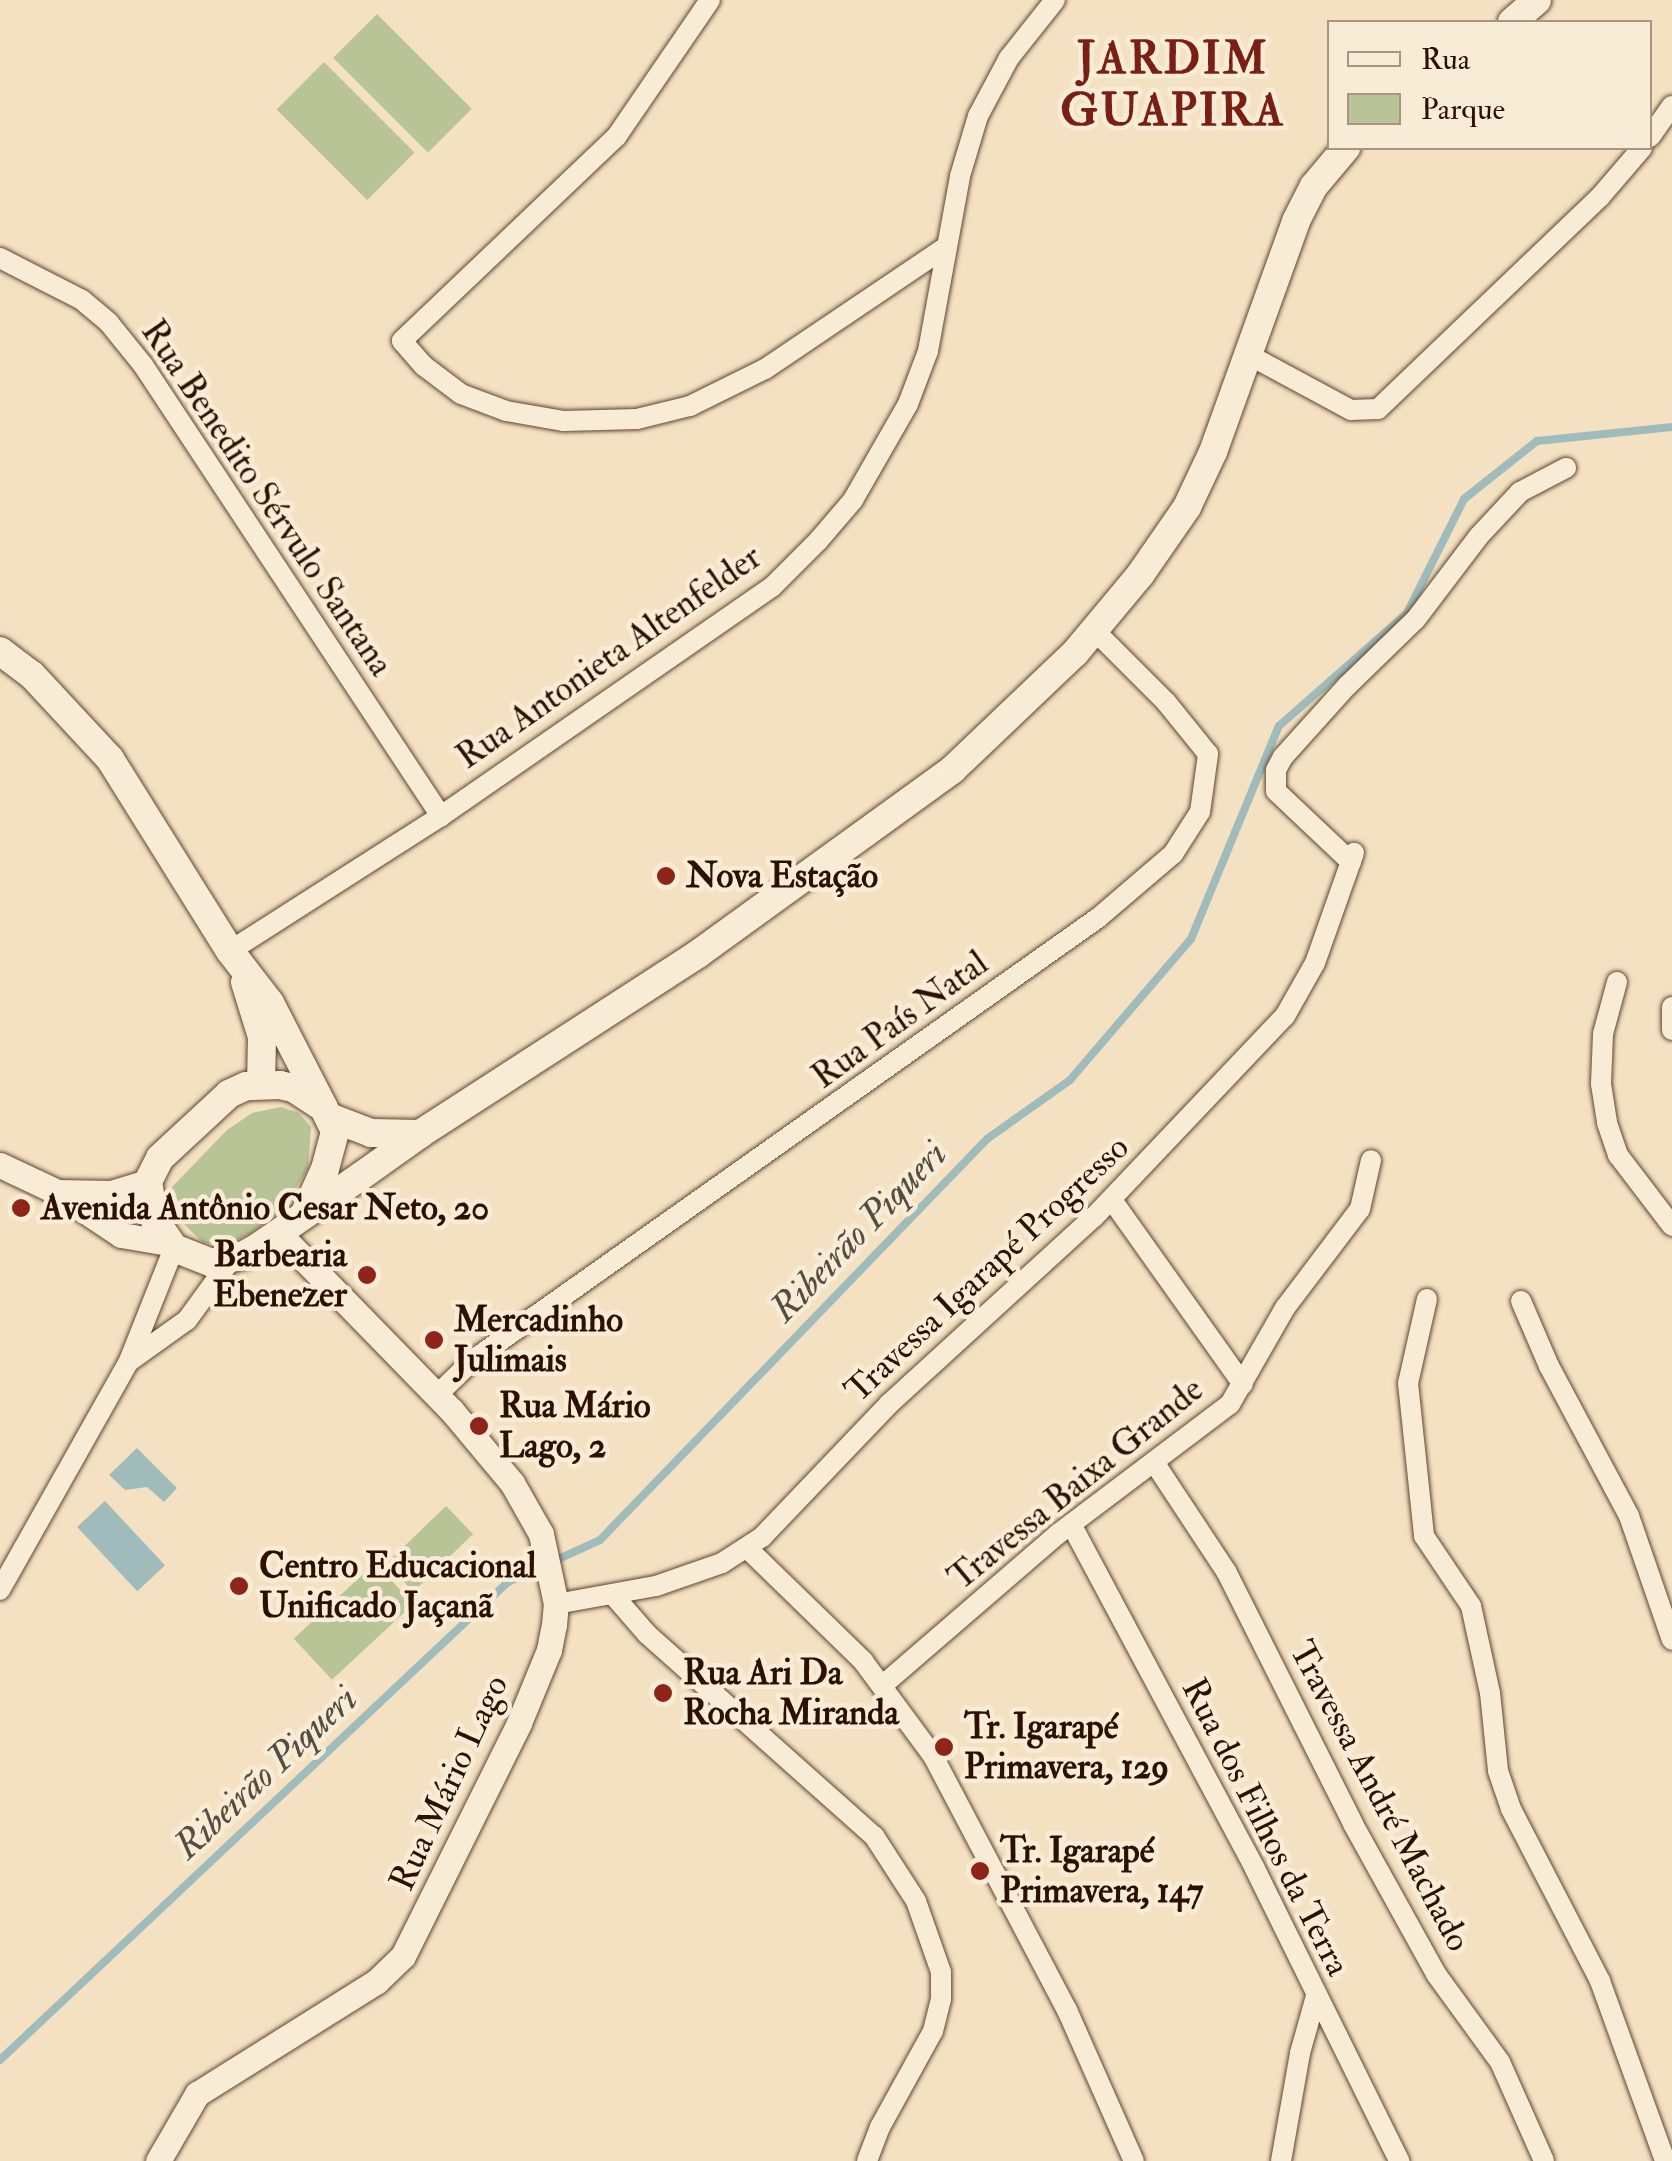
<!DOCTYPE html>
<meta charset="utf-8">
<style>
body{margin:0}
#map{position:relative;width:1672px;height:2161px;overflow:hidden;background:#f4e1c1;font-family:"IM FELL Double Pica",serif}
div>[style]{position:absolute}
.green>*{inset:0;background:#b8c396;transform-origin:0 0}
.water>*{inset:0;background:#9fbbbc;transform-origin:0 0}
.stream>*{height:8px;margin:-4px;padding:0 4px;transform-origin:4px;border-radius:4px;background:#9fbbbc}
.roads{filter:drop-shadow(0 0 2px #5f4530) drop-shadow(0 0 2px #5f4530)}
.minor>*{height:20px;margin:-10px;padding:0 10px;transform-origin:10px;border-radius:10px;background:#f8ecd7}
.tertiary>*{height:25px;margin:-12.5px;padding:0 12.5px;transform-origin:12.5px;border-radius:12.5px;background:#f8ecd7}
.secondary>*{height:28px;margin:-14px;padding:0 14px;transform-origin:14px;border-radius:14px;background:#f8ecd7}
.dots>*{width:28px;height:28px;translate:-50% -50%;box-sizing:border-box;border:5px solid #f8ecd7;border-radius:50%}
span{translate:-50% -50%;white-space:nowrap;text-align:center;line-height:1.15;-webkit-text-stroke:9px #f8ecd7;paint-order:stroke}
.street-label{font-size:35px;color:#2d1100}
.poi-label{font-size:35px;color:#2d1100;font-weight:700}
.left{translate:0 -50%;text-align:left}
.right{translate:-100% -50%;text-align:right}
.water-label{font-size:38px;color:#554c42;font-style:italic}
.district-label{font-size:45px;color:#7a1f14;font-weight:700;letter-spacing:2.5px}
.legend{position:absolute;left:1327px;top:20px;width:325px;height:130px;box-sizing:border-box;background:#f8ecd7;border:2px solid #a79481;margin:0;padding:12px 18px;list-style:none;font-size:30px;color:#2d1100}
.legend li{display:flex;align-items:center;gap:20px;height:50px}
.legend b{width:50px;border:2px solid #a79481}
</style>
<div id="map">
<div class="green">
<div style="left:377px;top:14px;width:134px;height:62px;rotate:45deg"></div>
<div style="left:324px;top:62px;width:128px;height:67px;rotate:45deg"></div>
<div style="clip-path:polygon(281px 1107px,299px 1113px,311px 1127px,308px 1169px,282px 1211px,252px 1232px,224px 1247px,202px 1242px,169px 1209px,172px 1187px,227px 1130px,252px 1113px)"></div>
<div style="left:446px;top:1506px;width:39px;height:83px;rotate:46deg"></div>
<div style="left:375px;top:1563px;width:56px;height:111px;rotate:47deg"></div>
</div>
<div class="water">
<div style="clip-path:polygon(137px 1448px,177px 1488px,164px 1502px,147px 1487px,125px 1490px,109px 1475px)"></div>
<div style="left:105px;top:1501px;width:88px;height:38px;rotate:47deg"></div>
</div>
<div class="stream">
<div style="left:0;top:2060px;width:698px;rotate:-43.26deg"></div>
<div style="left:508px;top:1582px;width:101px;rotate:-24.5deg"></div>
<div style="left:600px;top:1540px;width:557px;rotate:-46.02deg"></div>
<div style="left:987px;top:1139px;width:102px;rotate:-35.4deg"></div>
<div style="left:1070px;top:1080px;width:186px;rotate:-49.4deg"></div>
<div style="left:1191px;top:939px;width:230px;rotate:-67.6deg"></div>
<div style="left:1279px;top:726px;width:171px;rotate:-41.4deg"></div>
<div style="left:1407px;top:613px;width:127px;rotate:-63.4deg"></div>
<div style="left:1464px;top:499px;width:93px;rotate:-38.5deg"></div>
<div style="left:1537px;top:441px;width:136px;rotate:-5.9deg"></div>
</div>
<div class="roads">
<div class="minor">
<div style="left:710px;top:0;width:165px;rotate:124.4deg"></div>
<div style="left:617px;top:136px;width:297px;rotate:136.4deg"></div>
<div style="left:402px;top:341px;width:33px;rotate:49deg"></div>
<div style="left:424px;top:366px;width:46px;rotate:37.1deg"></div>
<div style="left:461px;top:394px;width:48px;rotate:20.7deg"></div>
<div style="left:506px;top:411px;width:59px;rotate:9.8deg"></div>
<div style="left:564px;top:421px;width:73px;rotate:-1.6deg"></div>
<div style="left:637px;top:419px;width:55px;rotate:-13.8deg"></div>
<div style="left:690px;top:406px;width:84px;rotate:-26.3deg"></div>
<div style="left:765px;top:369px;width:218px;rotate:-34deg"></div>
<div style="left:1650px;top:137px;width:38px;rotate:-55deg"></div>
<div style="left:0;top:258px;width:92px;rotate:27.1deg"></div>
<div style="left:82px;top:300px;width:35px;rotate:40deg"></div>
<div style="left:109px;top:323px;width:54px;rotate:51deg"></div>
<div style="left:143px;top:365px;width:541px;rotate:56.55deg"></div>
<div style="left:1247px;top:354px;width:118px;rotate:28.3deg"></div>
<div style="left:1351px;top:410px;width:27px;rotate:-2deg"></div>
<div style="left:1378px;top:409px;width:307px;rotate:-43.7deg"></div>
<div style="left:1600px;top:197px;width:65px;rotate:-49.4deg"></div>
<div style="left:1351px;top:862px;width:103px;rotate:-136.6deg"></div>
<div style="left:1276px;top:791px;width:21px;rotate:-90deg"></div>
<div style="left:1276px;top:770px;width:15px;rotate:-62deg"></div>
<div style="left:1283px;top:757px;width:96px;rotate:-48deg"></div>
<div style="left:1347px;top:686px;width:96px;rotate:-44.2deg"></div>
<div style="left:1416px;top:619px;width:104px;rotate:-52.8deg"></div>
<div style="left:1479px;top:536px;width:60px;rotate:-47deg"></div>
<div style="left:1520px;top:492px;width:52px;rotate:-27.6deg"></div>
<div style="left:230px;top:951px;width:250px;rotate:-32.6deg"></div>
<div style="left:441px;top:816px;width:402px;rotate:-34.7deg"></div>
<div style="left:772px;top:587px;width:65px;rotate:-45deg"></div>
<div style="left:818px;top:541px;width:54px;rotate:-49.5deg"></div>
<div style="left:853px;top:500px;width:111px;rotate:-60.2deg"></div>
<div style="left:908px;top:404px;width:57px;rotate:-69.3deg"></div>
<div style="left:928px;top:351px;width:178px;rotate:-79.6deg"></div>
<div style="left:960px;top:176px;width:63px;rotate:-73.3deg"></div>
<div style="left:978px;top:116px;width:66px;rotate:-61.9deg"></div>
<div style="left:1009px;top:58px;width:74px;rotate:-51.6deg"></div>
<div style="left:1617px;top:982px;width:54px;rotate:105.1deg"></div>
<div style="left:1603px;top:1034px;width:50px;rotate:92.3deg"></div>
<div style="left:1601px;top:1084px;width:39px;rotate:81deg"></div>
<div style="left:1607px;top:1123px;width:34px;rotate:71deg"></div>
<div style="left:1618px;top:1155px;width:89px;rotate:52.7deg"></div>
<div style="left:1672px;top:1007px;width:23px;rotate:90deg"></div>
<div style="left:1112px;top:1200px;width:226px;rotate:54.6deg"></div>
<div style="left:1427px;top:1299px;width:86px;rotate:102.7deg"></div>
<div style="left:1408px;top:1383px;width:154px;rotate:84deg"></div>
<div style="left:1424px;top:1536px;width:84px;rotate:56.1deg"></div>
<div style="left:1471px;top:1606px;width:89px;rotate:77.7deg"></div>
<div style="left:1490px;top:1693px;width:78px;rotate:84.1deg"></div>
<div style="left:1498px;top:1771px;width:40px;rotate:71.1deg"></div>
<div style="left:1511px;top:1809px;width:194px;rotate:62.6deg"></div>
<div style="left:1600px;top:1981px;width:191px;rotate:70.1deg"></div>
<div style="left:1521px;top:1301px;width:71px;rotate:66.7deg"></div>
<div style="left:1549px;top:1366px;width:170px;rotate:61.9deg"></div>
<div style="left:1629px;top:1516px;width:131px;rotate:70.9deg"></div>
<div style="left:131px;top:1360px;width:69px;rotate:-35.5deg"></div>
<div style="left:187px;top:1320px;width:73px;rotate:-53.9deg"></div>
<div style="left:437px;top:1395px;width:50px;rotate:-44.2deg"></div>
<div style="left:473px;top:1360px;width:765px;rotate:-35.27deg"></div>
<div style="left:1098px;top:918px;width:99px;rotate:-40.5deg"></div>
<div style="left:1173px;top:854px;width:50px;rotate:-57.3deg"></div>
<div style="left:1200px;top:812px;width:59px;rotate:-82.1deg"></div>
<div style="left:1208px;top:754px;width:67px;rotate:-128.9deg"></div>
<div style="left:1166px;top:702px;width:100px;rotate:-135deg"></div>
<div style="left:1154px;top:1462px;width:131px;rotate:56.6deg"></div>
<div style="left:1226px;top:1571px;width:283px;rotate:63.3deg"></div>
<div style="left:1353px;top:1824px;width:171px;rotate:61deg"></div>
<div style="left:1436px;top:1974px;width:109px;rotate:54deg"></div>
<div style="left:1500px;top:2062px;width:108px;rotate:66deg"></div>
<div style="left:1071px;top:1524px;width:391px;rotate:61.9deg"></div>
<div style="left:1255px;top:1869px;width:326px;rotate:63.7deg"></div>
<div style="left:748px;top:1549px;width:161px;rotate:44.2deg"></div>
<div style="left:863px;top:1661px;width:118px;rotate:53.6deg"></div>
<div style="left:933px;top:1756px;width:287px;rotate:62.2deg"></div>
<div style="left:1067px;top:2010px;width:165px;rotate:66.1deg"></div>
<div style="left:0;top:1590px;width:263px;rotate:-60.6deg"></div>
<div style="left:129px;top:1361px;width:122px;rotate:-68.3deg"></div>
<div style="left:614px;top:1596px;width:50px;rotate:49deg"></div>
<div style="left:647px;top:1634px;width:304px;rotate:41.7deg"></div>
<div style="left:874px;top:1836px;width:77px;rotate:57.1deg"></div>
<div style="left:916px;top:1901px;width:75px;rotate:70.6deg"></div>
<div style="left:941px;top:1972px;width:27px;rotate:90deg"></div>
<div style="left:941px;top:1999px;width:33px;rotate:104deg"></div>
<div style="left:933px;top:2031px;width:110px;rotate:118.9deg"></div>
<div style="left:880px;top:2127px;width:36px;rotate:111deg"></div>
<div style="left:556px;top:1604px;width:102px;rotate:-10.2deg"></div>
<div style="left:656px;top:1586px;width:70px;rotate:-19.2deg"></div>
<div style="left:722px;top:1563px;width:48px;rotate:-33deg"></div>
<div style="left:762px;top:1537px;width:184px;rotate:-46.3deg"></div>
<div style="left:889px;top:1404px;width:277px;rotate:-42.4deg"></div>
<div style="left:1094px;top:1217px;width:277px;rotate:-46.5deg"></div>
<div style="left:1285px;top:1016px;width:61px;rotate:-60.5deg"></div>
<div style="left:1315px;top:963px;width:117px;rotate:-70.5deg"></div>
<div style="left:883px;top:1685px;width:231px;rotate:-40.8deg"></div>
<div style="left:1058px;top:1534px;width:216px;rotate:-37.1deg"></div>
<div style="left:1230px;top:1404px;width:111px;rotate:-60.2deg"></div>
<div style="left:1285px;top:1308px;width:124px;rotate:-52.9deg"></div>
<div style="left:1360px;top:1209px;width:50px;rotate:-77.3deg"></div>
<div style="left:1281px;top:2161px;width:110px;rotate:-80deg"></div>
<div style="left:1300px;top:2053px;width:59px;rotate:-74.3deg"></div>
</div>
<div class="tertiary">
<div style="left:0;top:1165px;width:63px;rotate:25.3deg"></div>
<div style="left:57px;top:1192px;width:77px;rotate:33.9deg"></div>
<div style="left:121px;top:1235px;width:49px;rotate:9.5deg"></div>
<div style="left:57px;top:1192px;width:54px;rotate:1.1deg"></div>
<div style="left:111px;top:1193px;width:39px;rotate:-17deg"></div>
<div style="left:158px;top:2161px;width:78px;rotate:-59.8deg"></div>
<div style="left:197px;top:2094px;width:213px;rotate:-32.1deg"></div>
<div style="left:377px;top:1981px;width:36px;rotate:-44deg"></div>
<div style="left:403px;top:1956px;width:260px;rotate:-63.5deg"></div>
<div style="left:519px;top:1723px;width:79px;rotate:-67.7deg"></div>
<div style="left:549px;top:1650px;width:25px;rotate:-79deg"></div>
<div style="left:554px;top:1625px;width:21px;rotate:-85deg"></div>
<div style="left:556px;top:1604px;width:72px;rotate:-102.1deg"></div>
<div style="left:541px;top:1534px;width:59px;rotate:-119.6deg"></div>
<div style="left:512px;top:1483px;width:94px;rotate:-129.8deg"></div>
<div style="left:452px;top:1411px;width:249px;rotate:-134.3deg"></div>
</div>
<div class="secondary">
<div style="left:1512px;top:22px;width:33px;rotate:-41deg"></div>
<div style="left:0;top:651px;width:40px;rotate:37deg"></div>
<div style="left:32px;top:675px;width:115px;rotate:47.1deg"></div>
<div style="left:110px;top:759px;width:226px;rotate:58deg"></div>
<div style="left:230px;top:951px;width:66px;rotate:52.4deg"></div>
<div style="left:270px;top:1003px;width:116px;rotate:62.8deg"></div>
<div style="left:245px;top:982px;width:58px;rotate:72.8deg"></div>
<div style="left:262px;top:1037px;width:46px;rotate:91.2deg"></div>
<div style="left:332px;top:1118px;width:42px;rotate:21deg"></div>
<div style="left:371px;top:1133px;width:49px;rotate:1.2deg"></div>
<div style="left:304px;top:1215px;width:51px;rotate:-65.5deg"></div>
<div style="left:325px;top:1169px;width:39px;rotate:-75deg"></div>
<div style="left:335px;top:1131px;width:25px;rotate:-116deg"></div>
<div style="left:324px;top:1108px;width:37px;rotate:-147deg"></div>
<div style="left:293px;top:1088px;width:13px;rotate:-167deg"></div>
<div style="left:280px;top:1085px;width:34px;rotate:178deg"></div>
<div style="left:246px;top:1086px;width:19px;rotate:155deg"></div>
<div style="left:229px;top:1094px;width:94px;rotate:137.2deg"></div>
<div style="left:160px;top:1158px;width:27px;rotate:117deg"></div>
<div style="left:148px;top:1182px;width:39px;rotate:80deg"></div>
<div style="left:155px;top:1220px;width:34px;rotate:56deg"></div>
<div style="left:174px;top:1248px;width:41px;rotate:21.5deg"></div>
<div style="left:212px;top:1263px;width:33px;rotate:-14deg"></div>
<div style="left:244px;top:1255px;width:20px;rotate:-30deg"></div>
<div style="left:261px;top:1245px;width:121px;rotate:-34.6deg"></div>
<div style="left:361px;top:1176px;width:72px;rotate:-35.4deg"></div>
<div style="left:420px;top:1134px;width:331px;rotate:-32.9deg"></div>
<div style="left:698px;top:954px;width:314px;rotate:-35.9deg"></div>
<div style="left:952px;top:770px;width:170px;rotate:-43.6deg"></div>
<div style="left:1075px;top:653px;width:102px;rotate:-50.2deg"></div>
<div style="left:1140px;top:575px;width:83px;rotate:-55.3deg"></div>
<div style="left:1187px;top:507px;width:61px;rotate:-64.7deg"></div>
<div style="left:1213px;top:452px;width:245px;rotate:-70.2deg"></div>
<div style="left:1296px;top:221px;width:39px;rotate:-63deg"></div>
<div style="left:1314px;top:186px;width:50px;rotate:-49.9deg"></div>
</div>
</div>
<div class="dots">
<div style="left:666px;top:876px;background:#8f2418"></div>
<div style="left:21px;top:1208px;background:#8f2418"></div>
<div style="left:367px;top:1275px;background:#8f2418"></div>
<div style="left:434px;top:1340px;background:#8f2418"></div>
<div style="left:479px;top:1426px;background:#8f2418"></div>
<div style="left:239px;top:1586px;background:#8f2418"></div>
<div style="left:663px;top:1693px;background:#8f2418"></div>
<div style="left:944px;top:1747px;background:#8f2418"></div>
<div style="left:980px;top:1871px;background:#8f2418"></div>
</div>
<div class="street-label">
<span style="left:267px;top:498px;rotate:56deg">Rua Benedito Sérvulo Santana</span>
<span style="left:609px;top:657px;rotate:-35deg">Rua Antonieta Altenfelder</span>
<span style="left:900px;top:1020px;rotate:-36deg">Rua País Natal</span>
<span style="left:987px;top:1269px;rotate:-43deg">Travessa Igarapé Progresso</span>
<span style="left:1076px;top:1484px;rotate:-39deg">Travessa Baixa Grande</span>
<span style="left:449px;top:1783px;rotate:-65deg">Rua Mário Lago</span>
<span style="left:1380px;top:1796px;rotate:62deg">Travessa André Machado</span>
<span style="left:1266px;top:1827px;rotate:63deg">Rua dos Filhos da Terra</span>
</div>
<div class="poi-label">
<span class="left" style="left:686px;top:876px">Nova Estação</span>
<span class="left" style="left:41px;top:1208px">Avenida Antônio Cesar Neto, 20</span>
<span class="right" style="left:347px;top:1275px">Barbearia<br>Ebenezer</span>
<span class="left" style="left:454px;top:1340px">Mercadinho<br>Julimais</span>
<span class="left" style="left:499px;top:1426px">Rua Mário<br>Lago, 2</span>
<span class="left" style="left:259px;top:1586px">Centro Educacional<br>Unificado Jaçanã</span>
<span class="left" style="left:683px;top:1693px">Rua Ari Da<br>Rocha Miranda</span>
<span class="left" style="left:964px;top:1747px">Tr. Igarapé<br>Primavera, 129</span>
<span class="left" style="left:1000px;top:1871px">Tr. Igarapé<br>Primavera, 147</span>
</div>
<div class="water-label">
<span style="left:859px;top:1232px;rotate:-46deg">Ribeirão Piqueri</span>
<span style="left:266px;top:1773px;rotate:-43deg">Ribeirão Piqueri</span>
</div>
<div class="district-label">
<span style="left:1173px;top:86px">JARDIM<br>GUAPIRA</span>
</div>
<ul class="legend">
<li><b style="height:12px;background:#f8ecd7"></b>Rua</li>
<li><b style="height:28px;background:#b8c396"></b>Parque</li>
</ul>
</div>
